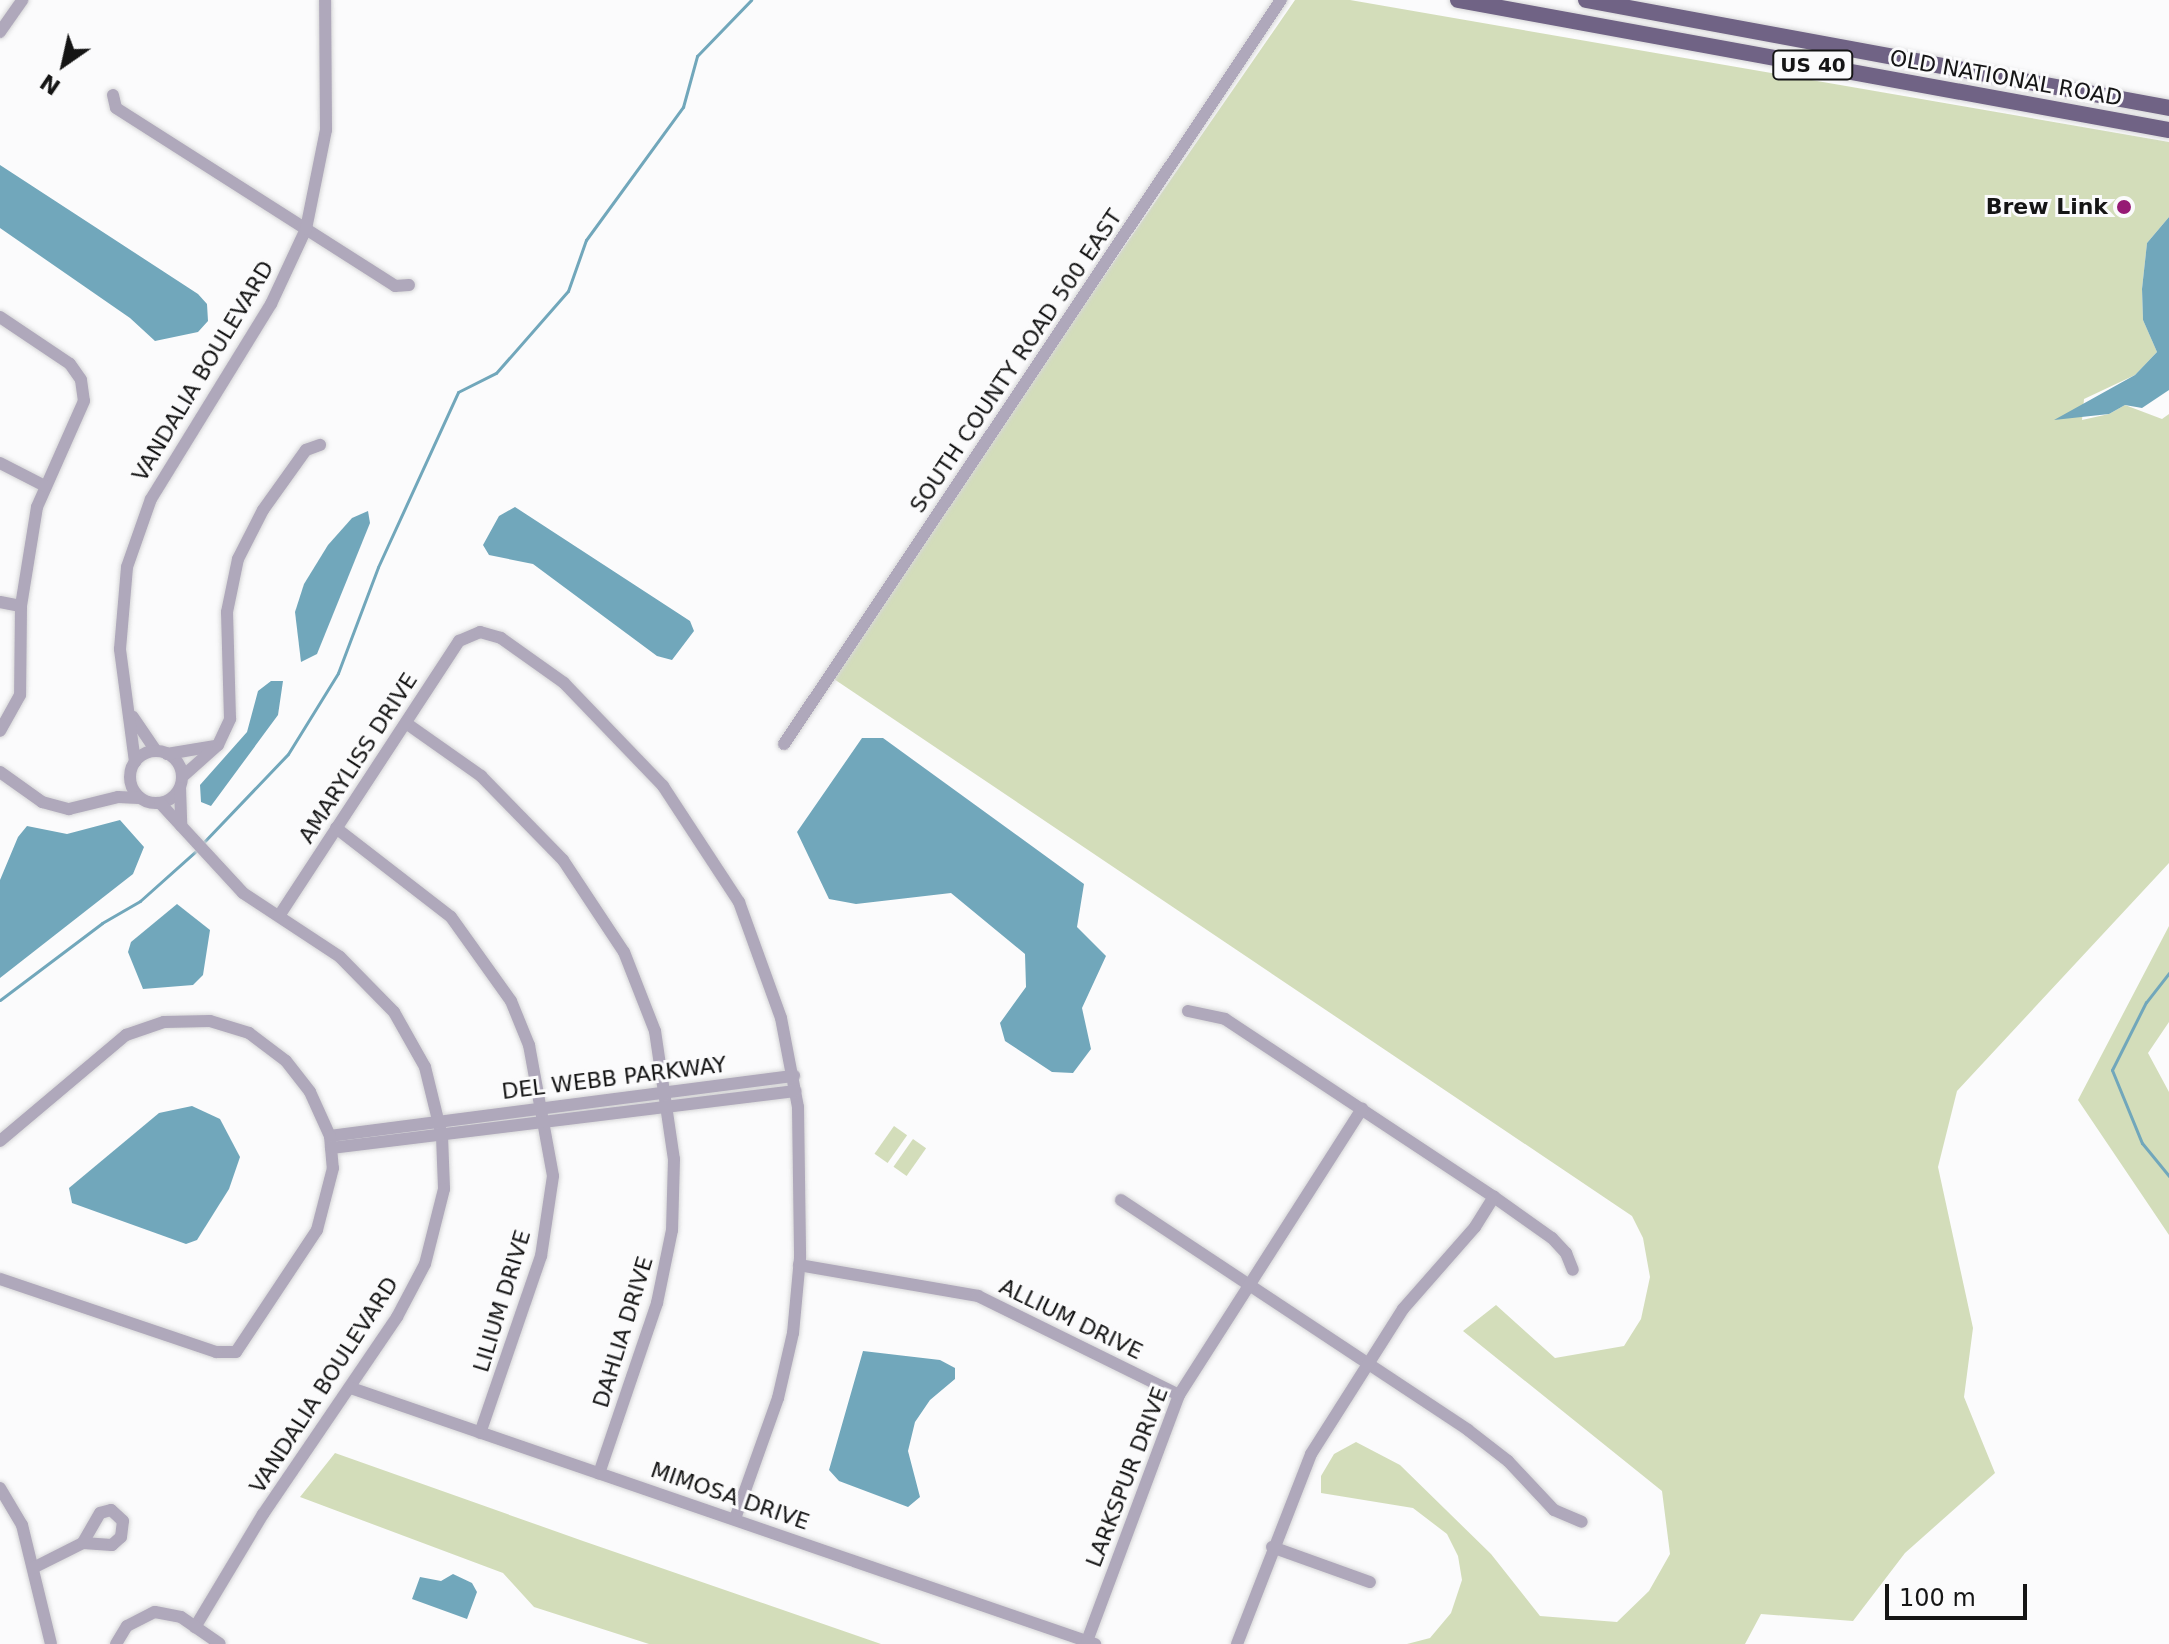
<!DOCTYPE html>
<style>
body{margin:0}
#map{position:relative;width:2169px;height:1644px;overflow:hidden;background:#fbfbfc;font-family:"DejaVu Sans",sans-serif}
div>[style]{position:absolute}
.green>*{inset:0;background:#d3ddba;transform-origin:0 0}
.water>*{inset:0;background:#71a7bb}
.stream>*{height:3px;margin:-1.5px;padding:0 1.5px;transform-origin:1.5px;border-radius:1.5px;background:#71a7bb}
.roads{filter:drop-shadow(0 0 2px #d6d6d7) drop-shadow(0 0 2px #d6d6d7)}
.minor>*{height:12px;margin:-6px;padding:0 6px;transform-origin:6px;border-radius:6px;background:#afa8bb}
.minor>.ring{margin:-6px;padding:0;box-sizing:content-box;background:none;border:12px solid #afa8bb;border-radius:50%}
.major>*{height:16px;margin:-8px;padding:0 8px;transform-origin:8px;border-radius:8px;background:#706385}
.dots>*{width:22px;height:22px;translate:-50% -50%;box-sizing:border-box;border:4px solid #fbfbfc;border-radius:50%}
span{translate:-50% -50%;white-space:nowrap;text-align:center;line-height:1.15;-webkit-text-stroke:6px #fbfbfc;paint-order:stroke}
.shield-label span{padding:2px 6px;background:#fbfbfc;border:2px solid;border-radius:6px;-webkit-text-stroke-width:0}
.shield-label{font-size:20px;color:#151515;font-weight:700}
.street-label{font-size:22px;color:#151515}
.poi-label{font-size:22px;color:#151515;font-weight:700}
.right{translate:-100% -50%;text-align:right}
.north{position:absolute;left:24px;top:24px;width:80px;height:80px;-webkit-text-stroke:6px #fbfbfc;paint-order:stroke;rotate:214deg;font-size:22px;font-weight:700;line-height:32px;text-align:center;color:#151515}
.north::after{content:'';display:block;margin:auto;width:28px;height:36px;background:#151515;clip-path:polygon(50% 0,100% 100%,50% 72%,0 100%)}
.scale{position:absolute;left:1885px;top:1584px;width:142px;height:36px;box-sizing:border-box;border:4px solid #151515;border-top:0;padding-left:10px;font-size:24px;line-height:28px;white-space:nowrap;color:#151515;-webkit-text-stroke:6px #fbfbfc;paint-order:stroke}
</style>
<div id="map">
<div class="green">
<div style="clip-path:polygon(1295px 0,1350px 0,2169px 142px,2169px 217px,2147px 243px,2142px 289px,2143px 320px,2157px 352px,2135px 375px,2084px 399px,2082px 420px,2109px 414px,2125px 405px,2162px 419px,2169px 414px,2169px 863px,1957px 1091px,1938px 1167px,1973px 1328px,1964px 1397px,1995px 1473px,1905px 1553px,1853px 1621px,1761px 1614px,1745px 1644px,1407px 1644px,1430px 1638px,1451px 1613px,1462px 1580px,1458px 1556px,1447px 1534px,1413px 1508px,1321px 1493px,1321px 1476px,1334px 1454px,1356px 1442px,1400px 1465px,1491px 1554px,1540px 1616px,1617px 1622px,1649px 1591px,1670px 1554px,1662px 1491px,1463px 1331px,1496px 1305px,1555px 1358px,1624px 1346px,1641px 1319px,1650px 1277px,1643px 1238px,1632px 1216px,828px 675px)"></div>
<div style="clip-path:polygon(2169px 926px,2169px 1022px,2148px 1053px,2169px 1092px,2169px 1235px,2078px 1100px)"></div>
<div style="left:894px;top:1126px;width:16px;height:34px;rotate:35deg"></div>
<div style="left:913px;top:1139px;width:16px;height:34px;rotate:35deg"></div>
<div style="clip-path:polygon(335px 1453px,583px 1541px,881px 1644px,649px 1644px,534px 1607px,503px 1573px,300px 1497px)"></div>
</div>
<div class="water">
<div style="clip-path:polygon(0 165px,198px 294px,207px 304px,208px 321px,198px 332px,155px 341px,130px 318px,0 228px)"></div>
<div style="clip-path:polygon(2169px 217px,2169px 390px,2142px 408px,2125px 405px,2109px 414px,2054px 420px,2135px 375px,2157px 352px,2143px 320px,2142px 289px,2147px 243px)"></div>
<div style="clip-path:polygon(515px 507px,690px 621px,694px 631px,672px 660px,657px 656px,533px 564px,489px 555px,483px 545px,499px 516px)"></div>
<div style="clip-path:polygon(368px 511px,370px 523px,317px 654px,301px 662px,295px 612px,304px 584px,328px 545px,352px 518px)"></div>
<div style="clip-path:polygon(271px 681px,283px 681px,278px 715px,211px 806px,201px 802px,200px 785px,247px 732px,258px 691px)"></div>
<div style="clip-path:polygon(862px 738px,883px 738px,1084px 884px,1077px 927px,1106px 956px,1082px 1008px,1091px 1049px,1073px 1073px,1052px 1072px,1005px 1041px,1000px 1023px,1026px 987px,1025px 954px,951px 893px,856px 904px,829px 899px,797px 832px)"></div>
<div style="clip-path:polygon(120px 820px,144px 847px,133px 874px,0 978px,0 880px,18px 837px,27px 826px,67px 834px)"></div>
<div style="clip-path:polygon(177px 904px,210px 930px,203px 975px,193px 985px,143px 989px,128px 952px,131px 942px)"></div>
<div style="clip-path:polygon(192px 1106px,220px 1119px,240px 1157px,229px 1189px,197px 1240px,186px 1244px,72px 1203px,69px 1188px,159px 1113px)"></div>
<div style="clip-path:polygon(863px 1351px,940px 1360px,955px 1368px,955px 1379px,930px 1400px,915px 1422px,908px 1451px,920px 1497px,908px 1507px,839px 1481px,829px 1470px)"></div>
<div style="clip-path:polygon(453px 1574px,472px 1583px,477px 1592px,467px 1619px,412px 1599px,420px 1577px,441px 1581px)"></div>
</div>
<div class="stream">
<div style="left:202px;top:844px;width:124px;rotate:-46.3deg"></div>
<div style="left:288px;top:754px;width:95px;rotate:-58.3deg"></div>
<div style="left:338px;top:673px;width:113px;rotate:-69.3deg"></div>
<div style="left:378px;top:567px;width:192px;rotate:-65.4deg"></div>
<div style="left:458px;top:392px;width:42px;rotate:-26.6deg"></div>
<div style="left:496px;top:373px;width:109px;rotate:-48.7deg"></div>
<div style="left:568px;top:291px;width:54px;rotate:-70.6deg"></div>
<div style="left:586px;top:240px;width:165px;rotate:-53.9deg"></div>
<div style="left:683px;top:107px;width:53px;rotate:-74.6deg"></div>
<div style="left:697px;top:56px;width:78px;rotate:-46deg"></div>
<div style="left:2169px;top:973px;width:37px;rotate:128deg"></div>
<div style="left:2146px;top:1002px;width:76px;rotate:116.6deg"></div>
<div style="left:2112px;top:1070px;width:79px;rotate:67.7deg"></div>
<div style="left:2142px;top:1143px;width:43px;rotate:50.7deg"></div>
<div style="left:0;top:1000px;width:128px;rotate:-37deg"></div>
<div style="left:102px;top:923px;width:44px;rotate:-30.1deg"></div>
<div style="left:140px;top:901px;width:76px;rotate:-41.8deg"></div>
</div>
<div class="roads">
<div class="minor">
<div style="left:0;top:32px;width:39px;rotate:-55deg"></div>
<div style="left:113px;top:95px;width:13px;rotate:77deg"></div>
<div style="left:116px;top:108px;width:331px;rotate:32.5deg"></div>
<div style="left:395px;top:286px;width:14px;rotate:-4deg"></div>
<div style="left:0;top:317px;width:84px;rotate:33.9deg"></div>
<div style="left:70px;top:364px;width:19px;rotate:55deg"></div>
<div style="left:81px;top:380px;width:21px;rotate:82deg"></div>
<div style="left:84px;top:401px;width:116px;rotate:113.9deg"></div>
<div style="left:37px;top:507px;width:100px;rotate:99.2deg"></div>
<div style="left:21px;top:606px;width:89px;rotate:90.6deg"></div>
<div style="left:20px;top:695px;width:41px;rotate:119.1deg"></div>
<div style="left:0;top:463px;width:51px;rotate:27.1deg"></div>
<div style="left:0;top:602px;width:21px;rotate:11deg"></div>
<div style="left:133px;top:717px;width:41px;rotate:55.9deg"></div>
<div style="left:406px;top:723px;width:92px;rotate:35.2deg"></div>
<div style="left:481px;top:776px;width:117px;rotate:45.7deg"></div>
<div style="left:563px;top:860px;width:110px;rotate:56.5deg"></div>
<div style="left:624px;top:952px;width:85px;rotate:68.6deg"></div>
<div style="left:655px;top:1031px;width:129px;rotate:81.6deg"></div>
<div style="left:674px;top:1159px;width:71px;rotate:91.6deg"></div>
<div style="left:672px;top:1230px;width:75px;rotate:101.6deg"></div>
<div style="left:657px;top:1303px;width:180px;rotate:108.8deg"></div>
<div style="left:784px;top:744px;width:895px;rotate:-56.26deg"></div>
<div class="ring" style="left:130px;top:751px;width:40px;height:40px"></div>
<div style="left:167px;top:754px;width:49px;rotate:-9.5deg"></div>
<div style="left:135px;top:762px;width:114px;rotate:-97.6deg"></div>
<div style="left:120px;top:649px;width:82px;rotate:-85.1deg"></div>
<div style="left:127px;top:567px;width:72px;rotate:-70.6deg"></div>
<div style="left:151px;top:499px;width:229px;rotate:-58.4deg"></div>
<div style="left:271px;top:304px;width:83px;rotate:-65deg"></div>
<div style="left:306px;top:229px;width:101px;rotate:-78.6deg"></div>
<div style="left:326px;top:130px;width:130px;rotate:-90.4deg"></div>
<div style="left:0;top:772px;width:52px;rotate:35.5deg"></div>
<div style="left:42px;top:802px;width:28px;rotate:15deg"></div>
<div style="left:69px;top:809px;width:50px;rotate:-13.8deg"></div>
<div style="left:118px;top:797px;width:21px;rotate:3deg"></div>
<div style="left:182px;top:777px;width:48px;rotate:-41.6deg"></div>
<div style="left:218px;top:745px;width:29px;rotate:-65deg"></div>
<div style="left:230px;top:719px;width:107px;rotate:-91.6deg"></div>
<div style="left:227px;top:612px;width:54px;rotate:-78.3deg"></div>
<div style="left:238px;top:559px;width:55px;rotate:-63deg"></div>
<div style="left:263px;top:510px;width:74px;rotate:-54.4deg"></div>
<div style="left:306px;top:450px;width:15px;rotate:-20deg"></div>
<div style="left:180px;top:788px;width:38px;rotate:88deg"></div>
<div style="left:160px;top:803px;width:122px;rotate:47.3deg"></div>
<div style="left:243px;top:893px;width:116px;rotate:33.4deg"></div>
<div style="left:340px;top:957px;width:77px;rotate:45.5deg"></div>
<div style="left:394px;top:1012px;width:63px;rotate:60.6deg"></div>
<div style="left:425px;top:1067px;width:71px;rotate:76.2deg"></div>
<div style="left:442px;top:1136px;width:53px;rotate:87.8deg"></div>
<div style="left:444px;top:1189px;width:77px;rotate:104.2deg"></div>
<div style="left:425px;top:1264px;width:60px;rotate:117.8deg"></div>
<div style="left:397px;top:1317px;width:238px;rotate:124.2deg"></div>
<div style="left:263px;top:1514px;width:132px;rotate:121deg"></div>
<div style="left:336px;top:828px;width:145px;rotate:37.7deg"></div>
<div style="left:451px;top:917px;width:103px;rotate:54.5deg"></div>
<div style="left:511px;top:1001px;width:48px;rotate:67.8deg"></div>
<div style="left:529px;top:1045px;width:133px;rotate:79.6deg"></div>
<div style="left:553px;top:1176px;width:81px;rotate:98.5deg"></div>
<div style="left:541px;top:1256px;width:187px;rotate:109deg"></div>
<div style="left:279px;top:916px;width:329px;rotate:-56.8deg"></div>
<div style="left:459px;top:641px;width:23px;rotate:-23deg"></div>
<div style="left:480px;top:632px;width:22px;rotate:16deg"></div>
<div style="left:501px;top:638px;width:77px;rotate:35.5deg"></div>
<div style="left:564px;top:683px;width:143px;rotate:46.1deg"></div>
<div style="left:663px;top:786px;width:139px;rotate:56.8deg"></div>
<div style="left:739px;top:902px;width:123px;rotate:70.1deg"></div>
<div style="left:781px;top:1018px;width:91px;rotate:79.2deg"></div>
<div style="left:798px;top:1107px;width:151px;rotate:89.2deg"></div>
<div style="left:800px;top:1258px;width:75px;rotate:95.3deg"></div>
<div style="left:793px;top:1333px;width:67px;rotate:103deg"></div>
<div style="left:778px;top:1398px;width:128px;rotate:109.6deg"></div>
<div style="left:1188px;top:1011px;width:38px;rotate:12deg"></div>
<div style="left:1225px;top:1019px;width:323px;rotate:33.5deg"></div>
<div style="left:1494px;top:1197px;width:71px;rotate:35.3deg"></div>
<div style="left:1552px;top:1238px;width:21px;rotate:47deg"></div>
<div style="left:1566px;top:1253px;width:18px;rotate:68deg"></div>
<div style="left:330px;top:1136px;width:468px;rotate:-7.4deg"></div>
<div style="left:0;top:1141px;width:165px;rotate:-40.1deg"></div>
<div style="left:126px;top:1035px;width:40px;rotate:-18.9deg"></div>
<div style="left:164px;top:1022px;width:46px;rotate:-1.2deg"></div>
<div style="left:210px;top:1021px;width:41px;rotate:17.1deg"></div>
<div style="left:249px;top:1033px;width:46px;rotate:37.1deg"></div>
<div style="left:286px;top:1061px;width:39px;rotate:52deg"></div>
<div style="left:310px;top:1092px;width:48px;rotate:65.6deg"></div>
<div style="left:330px;top:1136px;width:32px;rotate:85deg"></div>
<div style="left:333px;top:1168px;width:64px;rotate:104.5deg"></div>
<div style="left:317px;top:1230px;width:146px;rotate:123.6deg"></div>
<div style="left:236px;top:1352px;width:20px;rotate:180deg"></div>
<div style="left:216px;top:1352px;width:228px;rotate:-161.3deg"></div>
<div style="left:331px;top:1148px;width:468px;rotate:-7deg"></div>
<div style="left:1121px;top:1200px;width:416px;rotate:33.5deg"></div>
<div style="left:1468px;top:1430px;width:51px;rotate:37.8deg"></div>
<div style="left:1508px;top:1461px;width:67px;rotate:46.8deg"></div>
<div style="left:1554px;top:1510px;width:30px;rotate:23deg"></div>
<div style="left:799px;top:1265px;width:182px;rotate:9.8deg"></div>
<div style="left:978px;top:1296px;width:224px;rotate:26.2deg"></div>
<div style="left:351px;top:1388px;width:787px;rotate:18.99deg"></div>
<div style="left:0;top:1488px;width:43px;rotate:59.3deg"></div>
<div style="left:22px;top:1525px;width:122px;rotate:76.3deg"></div>
<div style="left:1272px;top:1547px;width:104px;rotate:19.7deg"></div>
<div style="left:33px;top:1568px;width:56px;rotate:-26.6deg"></div>
<div style="left:83px;top:1543px;width:29px;rotate:4deg"></div>
<div style="left:112px;top:1545px;width:12px;rotate:-42deg"></div>
<div style="left:121px;top:1537px;width:16px;rotate:-83deg"></div>
<div style="left:123px;top:1521px;width:16px;rotate:-137deg"></div>
<div style="left:111px;top:1510px;width:11px;rotate:165deg"></div>
<div style="left:100px;top:1513px;width:34px;rotate:120deg"></div>
<div style="left:1087px;top:1641px;width:263px;rotate:-69.5deg"></div>
<div style="left:1179px;top:1395px;width:340px;rotate:-57.4deg"></div>
<div style="left:116px;top:1644px;width:21px;rotate:-59deg"></div>
<div style="left:127px;top:1626px;width:31px;rotate:-27deg"></div>
<div style="left:155px;top:1612px;width:26px;rotate:11deg"></div>
<div style="left:181px;top:1617px;width:47px;rotate:34.7deg"></div>
<div style="left:1237px;top:1644px;width:204px;rotate:-68.7deg"></div>
<div style="left:1311px;top:1454px;width:172px;rotate:-57.6deg"></div>
<div style="left:1403px;top:1309px;width:109px;rotate:-48.7deg"></div>
<div style="left:1475px;top:1227px;width:36px;rotate:-58deg"></div>
</div>
<div class="major">
<div style="left:1458px;top:0;width:723px;rotate:10.36deg"></div>
<div style="left:1586px;top:0;width:593px;rotate:10.49deg"></div>
</div>
</div>
<div class="dots">
<div style="left:2124px;top:207px;background:#961a74"></div>
</div>
<div class="shield-label">
<span style="left:1813px;top:65px">US 40</span>
</div>
<div class="street-label">
<span style="left:2006px;top:78px;rotate:10deg">OLD NATIONAL ROAD</span>
<span style="left:1016px;top:361px;rotate:-56deg">SOUTH COUNTY ROAD 500 EAST</span>
<span style="left:203px;top:371px;rotate:-59deg">VANDALIA BOULEVARD</span>
<span style="left:358px;top:758px;rotate:-57deg">AMARYLISS DRIVE</span>
<span style="left:614px;top:1078px;rotate:-7deg">DEL WEBB PARKWAY</span>
<span style="left:502px;top:1301px;rotate:-73deg">LILIUM DRIVE</span>
<span style="left:1071px;top:1319px;rotate:26deg">ALLIUM DRIVE</span>
<span style="left:623px;top:1332px;rotate:-73deg">DAHLIA DRIVE</span>
<span style="left:324px;top:1385px;rotate:-57deg">VANDALIA BOULEVARD</span>
<span style="left:1127px;top:1477px;rotate:-69deg">LARKSPUR DRIVE</span>
<span style="left:730px;top:1496px;rotate:19deg">MIMOSA DRIVE</span>
</div>
<div class="poi-label">
<span class="right" style="left:2108px;top:207px">Brew Link</span>
</div>
<div class="north">N</div>
<div class="scale">100 m</div>
</div>
